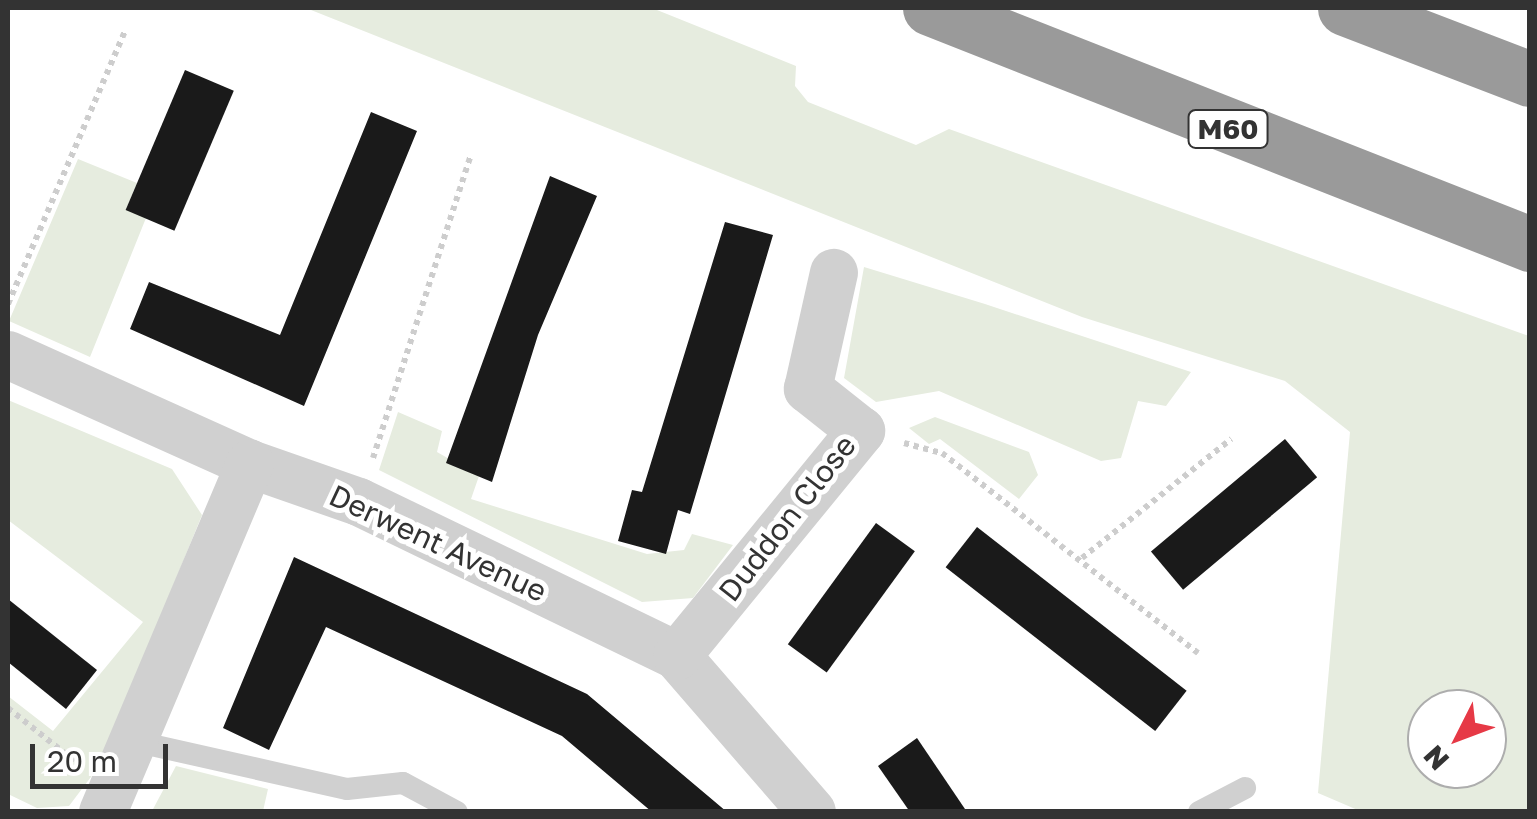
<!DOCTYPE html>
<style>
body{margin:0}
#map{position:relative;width:1537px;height:819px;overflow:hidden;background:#fff;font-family:"Golos Text",sans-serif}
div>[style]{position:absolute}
.green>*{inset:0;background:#e6ecdf}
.building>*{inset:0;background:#1a1a1a;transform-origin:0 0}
.path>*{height:6px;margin-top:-3px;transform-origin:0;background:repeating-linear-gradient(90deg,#cdcdcd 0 5px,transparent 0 10px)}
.lane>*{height:22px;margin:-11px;padding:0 11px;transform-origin:11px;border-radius:11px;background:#d0d0d0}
.street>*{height:48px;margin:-24px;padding:0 24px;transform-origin:24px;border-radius:24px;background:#d0d0d0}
.highway>*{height:55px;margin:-27.5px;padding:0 27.5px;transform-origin:27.5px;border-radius:27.5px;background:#9a9a9a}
span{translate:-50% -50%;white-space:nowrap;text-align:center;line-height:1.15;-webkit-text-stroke:10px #fff;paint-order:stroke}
.shield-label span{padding:2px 8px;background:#fff;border:2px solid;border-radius:8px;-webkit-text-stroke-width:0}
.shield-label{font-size:28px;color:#333;font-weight:700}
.street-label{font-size:30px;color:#333}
.frame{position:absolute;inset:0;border:10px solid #333;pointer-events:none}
.north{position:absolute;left:1407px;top:689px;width:100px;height:100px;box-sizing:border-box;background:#fff;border:2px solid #adadad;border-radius:50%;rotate:228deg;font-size:28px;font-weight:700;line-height:40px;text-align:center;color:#333}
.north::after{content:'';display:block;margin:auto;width:35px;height:45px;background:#e63946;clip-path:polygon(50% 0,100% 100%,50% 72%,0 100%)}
.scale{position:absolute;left:30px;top:744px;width:138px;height:45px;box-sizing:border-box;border:5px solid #333;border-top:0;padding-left:12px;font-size:30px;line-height:35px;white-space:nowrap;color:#333;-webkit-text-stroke:8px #fff;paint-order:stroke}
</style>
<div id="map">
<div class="green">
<div style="clip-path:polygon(evenodd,306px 8px,652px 8px,796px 66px,795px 86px,808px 102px,916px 145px,949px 129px,1529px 336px,1529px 811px,1360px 811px,1318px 793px,1350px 432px,1285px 381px,1082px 317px,306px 8px,1427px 709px,1487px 709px,1487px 769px,1427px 769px,1427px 709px)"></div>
<div style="clip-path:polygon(78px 159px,137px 183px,126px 209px,146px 218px,90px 357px,9px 321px)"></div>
<div style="clip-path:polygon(864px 267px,985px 304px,1191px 372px,1166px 406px,1138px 401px,1121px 458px,1101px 461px,939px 391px,876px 402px,844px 378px)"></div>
<div style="clip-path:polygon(8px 400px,172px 469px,202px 515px,100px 765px,69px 806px,37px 808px,8px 794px,8px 696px,53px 731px,143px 622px,8px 520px)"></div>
<div style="clip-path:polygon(398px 412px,442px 431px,437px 452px,479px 476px,471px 499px,647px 554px,684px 550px,692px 534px,733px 545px,693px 598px,642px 602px,379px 470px)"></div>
<div style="clip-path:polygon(935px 417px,1029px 452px,1038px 475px,1019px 499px,940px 439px,929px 444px,909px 428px)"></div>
<div style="clip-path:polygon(176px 766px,268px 789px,263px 811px,152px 811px)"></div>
</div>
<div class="building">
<div style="left:185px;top:70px;width:53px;height:152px;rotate:23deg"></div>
<div style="clip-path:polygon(371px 112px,417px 131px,304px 406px,130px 329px,149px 282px,280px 335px)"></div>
<div style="clip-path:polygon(550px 176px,597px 196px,538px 335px,492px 482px,446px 463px)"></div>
<div style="clip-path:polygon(725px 222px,773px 235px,690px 514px,678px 510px,666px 554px,618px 541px,632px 490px,642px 492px)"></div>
<div style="left:1285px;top:439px;width:50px;height:175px;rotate:50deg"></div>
<div style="left:876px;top:523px;width:48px;height:150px;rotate:36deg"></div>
<div style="left:977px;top:527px;width:266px;height:51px;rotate:38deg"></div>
<div style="clip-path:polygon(294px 557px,587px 694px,727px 812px,652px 812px,562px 736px,326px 627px,269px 750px,223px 728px)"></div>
<div style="clip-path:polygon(8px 599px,97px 670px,66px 709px,8px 662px)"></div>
<div style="clip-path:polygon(917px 738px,967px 812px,910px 812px,878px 766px)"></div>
</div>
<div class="path">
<div style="left:8px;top:304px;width:297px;rotate:-66.8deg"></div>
<div style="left:904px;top:443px;width:39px;rotate:15deg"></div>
<div style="left:942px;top:453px;width:325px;rotate:38deg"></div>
<div style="left:373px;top:458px;width:319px;rotate:-72.1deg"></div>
<div style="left:1082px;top:558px;width:191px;rotate:-38.6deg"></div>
<div style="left:8px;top:708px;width:88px;rotate:38.6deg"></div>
</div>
<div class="lane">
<div style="left:138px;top:742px;width:214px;rotate:12.7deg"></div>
<div style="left:347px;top:789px;width:56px;rotate:-6.1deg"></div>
<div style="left:403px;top:783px;width:61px;rotate:28.2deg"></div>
<div style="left:1199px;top:812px;width:52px;rotate:-27.6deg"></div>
</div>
<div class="street">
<div style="left:8px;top:355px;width:265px;rotate:24.2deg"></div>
<div style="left:250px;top:464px;width:115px;rotate:19.2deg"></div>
<div style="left:359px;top:502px;width:353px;rotate:25.8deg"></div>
<div style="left:677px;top:656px;width:206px;rotate:49.1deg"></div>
<div style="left:677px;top:656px;width:291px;rotate:-50.7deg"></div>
<div style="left:861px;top:431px;width:68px;rotate:-141.6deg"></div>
<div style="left:808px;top:389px;width:119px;rotate:-77.4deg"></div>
<div style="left:103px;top:812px;width:378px;rotate:-67.1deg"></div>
</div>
<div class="highway">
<div style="left:930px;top:8px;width:645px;rotate:21.47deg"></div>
<div style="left:1345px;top:8px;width:198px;rotate:21deg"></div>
</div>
<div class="shield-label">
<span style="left:1228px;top:129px">M60</span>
</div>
<div class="street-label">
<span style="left:787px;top:518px;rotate:-52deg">Duddon Close</span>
<span style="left:438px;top:543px;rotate:25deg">Derwent Avenue</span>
</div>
<div class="frame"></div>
<div class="north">N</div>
<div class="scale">20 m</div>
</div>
